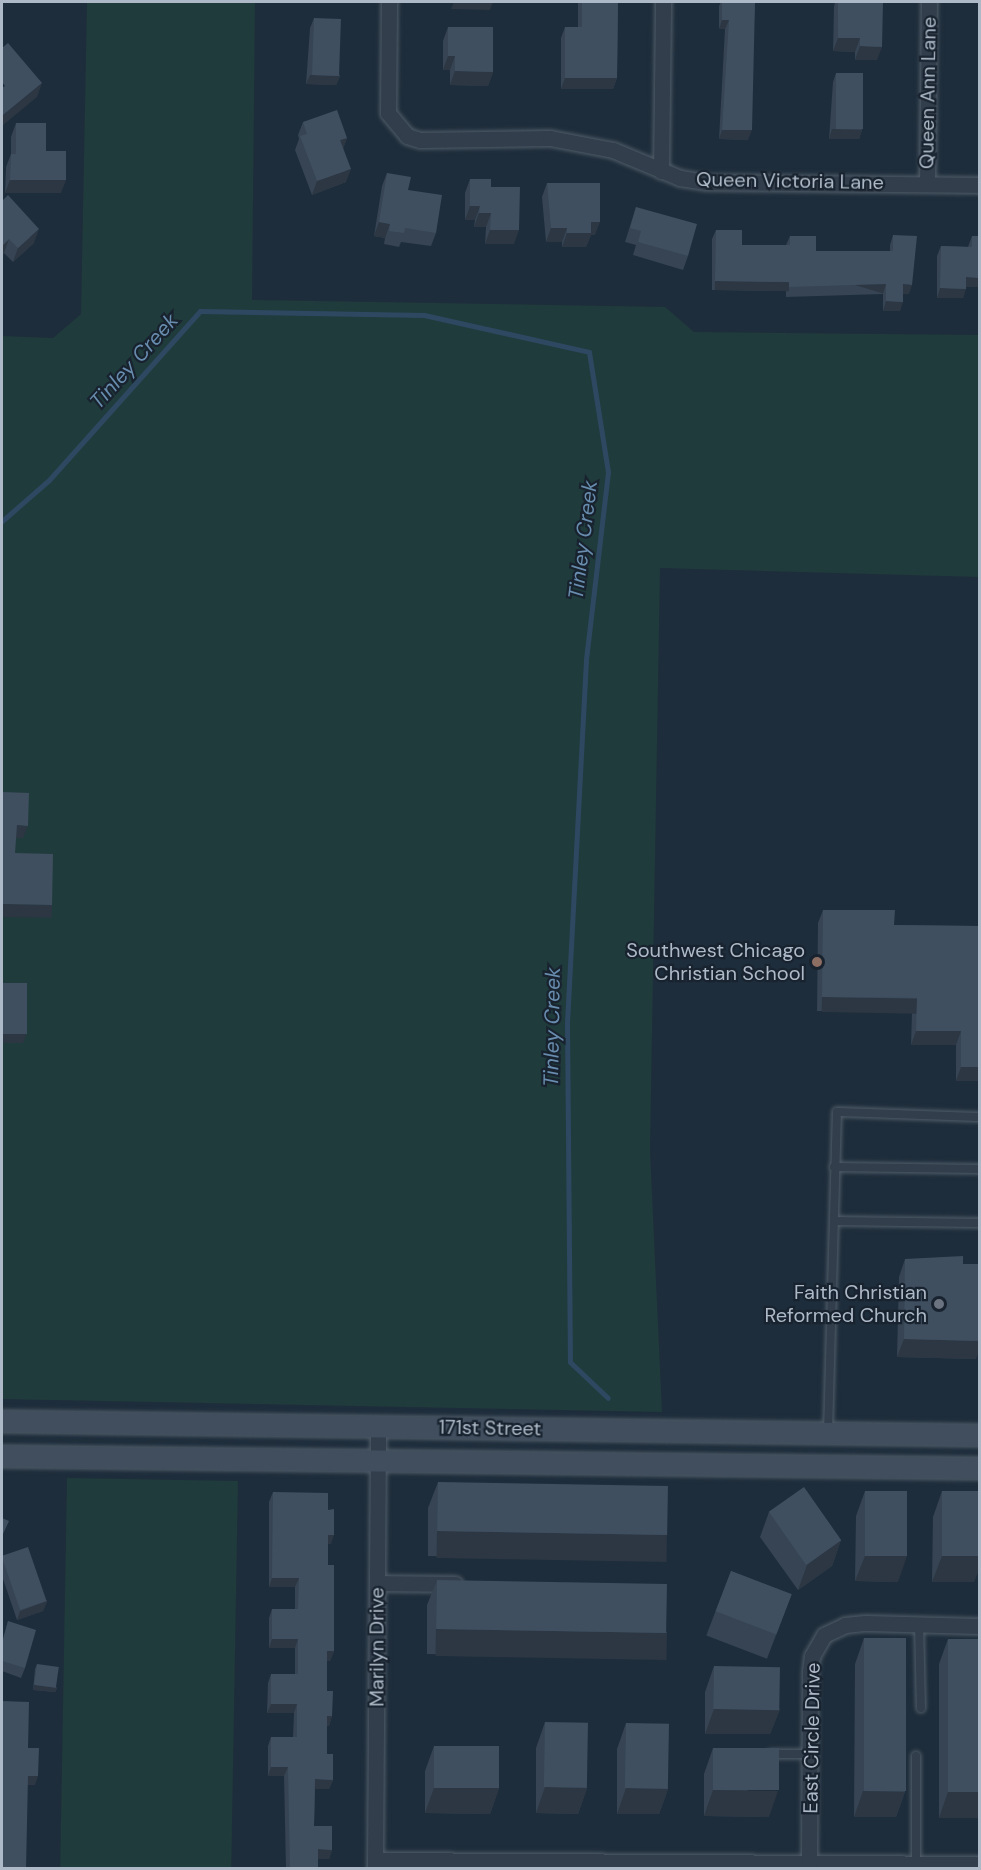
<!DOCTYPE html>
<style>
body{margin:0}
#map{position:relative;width:981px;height:1870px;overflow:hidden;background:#1e2d3b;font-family:"DM Sans",sans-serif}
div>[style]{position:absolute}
.green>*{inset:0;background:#203b3c;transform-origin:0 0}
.stream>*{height:5px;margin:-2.5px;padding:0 2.5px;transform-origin:2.5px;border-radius:2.5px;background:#2e4862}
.roads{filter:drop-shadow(0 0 2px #505c68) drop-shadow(0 0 2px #505c68)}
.lane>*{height:8px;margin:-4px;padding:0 4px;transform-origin:4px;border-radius:4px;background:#323e4b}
.street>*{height:15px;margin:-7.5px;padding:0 7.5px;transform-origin:7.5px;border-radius:7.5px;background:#323e4b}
.secondary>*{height:21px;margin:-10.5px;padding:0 10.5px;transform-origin:10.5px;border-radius:10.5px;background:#404e5e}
.wall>*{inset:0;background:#364453;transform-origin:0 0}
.shaded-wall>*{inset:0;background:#2c3743;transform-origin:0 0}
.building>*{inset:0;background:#3f4f60;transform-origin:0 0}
.dots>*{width:16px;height:16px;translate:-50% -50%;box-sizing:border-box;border:3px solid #18232f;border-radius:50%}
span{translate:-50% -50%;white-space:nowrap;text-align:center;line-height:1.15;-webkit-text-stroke:4.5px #18232f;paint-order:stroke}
.street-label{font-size:20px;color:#adb9c7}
.poi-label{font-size:20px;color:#adb9c7}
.right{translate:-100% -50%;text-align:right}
.water-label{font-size:21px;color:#698daf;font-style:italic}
.frame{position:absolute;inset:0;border:3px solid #adb9c7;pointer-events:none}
</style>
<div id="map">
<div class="green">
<div style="clip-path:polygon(87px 2px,255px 2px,252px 300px,665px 307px,694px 332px,979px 335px,979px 577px,660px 568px,650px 1150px,662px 1412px,2px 1399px,2px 336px,53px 338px,81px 314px)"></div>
<div style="left:67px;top:1478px;width:171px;height:390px;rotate:1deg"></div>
</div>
<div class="stream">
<div style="left:2px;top:521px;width:62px;rotate:-41.1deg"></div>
<div style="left:49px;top:480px;width:227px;rotate:-48.2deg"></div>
<div style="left:200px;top:311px;width:224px;rotate:1deg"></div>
<div style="left:424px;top:315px;width:169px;rotate:12.6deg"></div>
<div style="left:589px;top:352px;width:121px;rotate:81deg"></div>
<div style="left:608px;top:472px;width:189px;rotate:96.7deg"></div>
<div style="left:586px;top:660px;width:362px;rotate:93deg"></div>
<div style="left:567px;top:1022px;width:340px;rotate:89.5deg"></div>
<div style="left:570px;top:1362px;width:52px;rotate:43.5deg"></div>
</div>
<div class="roads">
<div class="lane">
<div style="left:834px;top:1167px;width:146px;rotate:0.8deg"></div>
<div style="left:834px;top:1221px;width:146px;rotate:0.8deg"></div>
<div style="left:828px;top:1432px;width:320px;rotate:-88.4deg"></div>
<div style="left:837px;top:1112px;width:143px;rotate:2deg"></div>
<div style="left:919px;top:1623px;width:85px;rotate:88.7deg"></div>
<div style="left:771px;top:1754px;width:39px"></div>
<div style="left:916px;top:1756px;width:108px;rotate:90deg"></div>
</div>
<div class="street">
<div style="left:389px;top:2px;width:111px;rotate:90.5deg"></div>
<div style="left:388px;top:113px;width:30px;rotate:50deg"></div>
<div style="left:407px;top:136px;width:14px;rotate:17deg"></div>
<div style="left:420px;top:140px;width:130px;rotate:-0.9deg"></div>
<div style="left:550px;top:138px;width:64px;rotate:10.8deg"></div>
<div style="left:613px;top:150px;width:73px;rotate:22.7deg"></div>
<div style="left:680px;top:178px;width:25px;rotate:9deg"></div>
<div style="left:705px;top:182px;width:275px;rotate:0.6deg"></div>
<div style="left:661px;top:171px;width:169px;rotate:-89.3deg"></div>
<div style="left:927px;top:184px;width:182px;rotate:-89.4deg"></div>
<div style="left:377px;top:1583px;width:78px;rotate:0.7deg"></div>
<div style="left:375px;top:1860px;width:605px;rotate:0.38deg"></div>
<div style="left:809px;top:1863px;width:191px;rotate:-89.7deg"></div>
<div style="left:810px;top:1672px;width:16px;rotate:-83deg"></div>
<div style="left:812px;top:1656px;width:24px;rotate:-60deg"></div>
<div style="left:824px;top:1635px;width:23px;rotate:-25deg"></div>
<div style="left:845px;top:1625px;width:20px;rotate:-6deg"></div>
<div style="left:865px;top:1623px;width:115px;rotate:1.5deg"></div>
<div style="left:375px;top:1868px;width:442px;rotate:-89.6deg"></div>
</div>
<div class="secondary">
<div style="left:2px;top:1421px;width:978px;rotate:0.82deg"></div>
<div style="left:2px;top:1456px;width:978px;rotate:0.7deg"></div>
</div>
</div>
<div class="wall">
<div style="clip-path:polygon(578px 2px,618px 2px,617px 78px,613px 89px,561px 89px,561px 38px,565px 27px,578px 27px)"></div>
<div style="clip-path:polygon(721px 2px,755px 2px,748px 140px,719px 139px,725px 29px,719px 29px,719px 6px)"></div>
<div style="clip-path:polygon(835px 2px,883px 2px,877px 60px,855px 60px,855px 52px,833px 51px,834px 7px)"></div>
<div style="clip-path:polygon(314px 18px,340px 76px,336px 85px,306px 84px,310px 28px)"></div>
<div style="clip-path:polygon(448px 27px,493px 72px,488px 86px,450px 85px,450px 70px,443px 70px,443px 41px)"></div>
<div style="clip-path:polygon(836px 73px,862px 130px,859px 139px,829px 139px,833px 82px)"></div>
<div style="clip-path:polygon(303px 122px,347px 138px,343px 148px,346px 182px,312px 195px,295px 150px,299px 139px,298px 135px)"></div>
<div style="clip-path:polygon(16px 123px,61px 193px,5px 193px,6px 167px,11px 154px,11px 137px)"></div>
<div style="clip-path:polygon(387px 173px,408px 190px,436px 233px,431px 246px,401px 242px,399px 247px,384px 244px,385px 238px,374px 236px,382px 186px)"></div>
<div style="clip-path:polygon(470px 179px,491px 187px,514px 244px,485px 244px,486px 227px,474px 227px,475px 220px,465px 220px,465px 193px)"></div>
<div style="clip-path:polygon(547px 183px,595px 235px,591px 235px,586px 247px,562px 247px,562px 242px,546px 242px,542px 197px)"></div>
<div style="clip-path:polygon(2px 201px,34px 243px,13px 262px,4px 253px,2px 255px)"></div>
<div style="clip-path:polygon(636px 207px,688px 256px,683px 270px,633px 255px,636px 245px,625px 242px)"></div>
<div style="clip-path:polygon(716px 230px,742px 245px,786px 245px,790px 236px,816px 251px,890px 251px,890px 245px,893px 235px,909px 294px,903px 294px,900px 311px,883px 311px,883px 294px,786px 297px,786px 291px,712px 290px,712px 239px)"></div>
<div style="clip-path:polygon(972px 236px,980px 236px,980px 287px,966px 287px,963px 298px,937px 298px,937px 256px,941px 246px,968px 247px)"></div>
<div style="clip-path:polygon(980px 905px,980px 1081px,956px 1081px,956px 1045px,911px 1045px,912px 1012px,817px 1011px,818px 923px,823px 910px,894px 925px,979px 926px)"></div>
<div style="clip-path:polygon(905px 1259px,963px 1264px,976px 1359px,897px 1357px,899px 1277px)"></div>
<div style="clip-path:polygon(438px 1482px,667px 1534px,658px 1560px,428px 1556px,428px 1508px)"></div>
<div style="clip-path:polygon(865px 1491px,898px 1582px,855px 1581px,856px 1516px)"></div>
<div style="clip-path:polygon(942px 1491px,974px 1582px,932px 1582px,933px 1517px)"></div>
<div style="clip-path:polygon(273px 1492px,328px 1510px,331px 1544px,328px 1544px,328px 1565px,334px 1651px,330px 1661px,327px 1661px,327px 1691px,332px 1716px,329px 1726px,327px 1726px,327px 1754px,333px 1780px,329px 1789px,315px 1789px,314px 1826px,332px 1850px,329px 1859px,318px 1859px,318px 1869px,286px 1869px,284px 1776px,268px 1776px,268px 1746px,271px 1737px,293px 1737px,294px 1713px,267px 1713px,268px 1683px,271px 1674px,295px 1674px,295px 1648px,269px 1648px,269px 1618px,272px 1609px,295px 1609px,295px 1587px,269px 1587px,269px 1502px)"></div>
<div style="clip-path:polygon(769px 1512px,841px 1540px,832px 1566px,798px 1590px,760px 1537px)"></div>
<div style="clip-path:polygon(2px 1556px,47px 1601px,43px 1611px,17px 1620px,2px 1576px)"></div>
<div style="left:731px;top:1571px;width:65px;height:69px;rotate:21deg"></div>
<div style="clip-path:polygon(437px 1580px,667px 1632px,657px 1658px,427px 1654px,427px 1605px)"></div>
<div style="clip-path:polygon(8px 1621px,25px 1668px,21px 1678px,2px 1671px,2px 1642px)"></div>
<div style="clip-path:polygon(864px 1638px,905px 1792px,896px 1817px,854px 1817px,855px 1664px)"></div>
<div style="clip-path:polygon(948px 1639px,980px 1818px,939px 1818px,939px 1664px)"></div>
<div style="clip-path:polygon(37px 1664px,57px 1688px,55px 1692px,33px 1690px,35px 1669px)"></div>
<div style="clip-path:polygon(714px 1666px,780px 1709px,770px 1734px,705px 1734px,705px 1692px)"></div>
<div style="clip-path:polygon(545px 1722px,587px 1788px,578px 1814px,536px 1813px,536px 1748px)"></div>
<div style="clip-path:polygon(626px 1723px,668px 1789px,659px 1814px,617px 1814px,617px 1749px)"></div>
<div style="clip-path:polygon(434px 1746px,499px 1788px,490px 1814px,425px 1813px,425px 1771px)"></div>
<div style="clip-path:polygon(713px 1748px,769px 1817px,704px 1816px,704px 1774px)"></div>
</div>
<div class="shaded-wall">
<div style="clip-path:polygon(454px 2px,493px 2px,490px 10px,451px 9px)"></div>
<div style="clip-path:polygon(722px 20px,729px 20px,725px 29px,719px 29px)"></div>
<div style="clip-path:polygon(838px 38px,860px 38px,855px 52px,833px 51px)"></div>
<div style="clip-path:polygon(860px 46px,882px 47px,877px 60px,855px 60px)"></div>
<div style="clip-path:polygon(448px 56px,455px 56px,450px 70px,443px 70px)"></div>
<div style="clip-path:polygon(455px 71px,493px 72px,488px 86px,450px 85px)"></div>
<div style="clip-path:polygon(310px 75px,340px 76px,336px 85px,306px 84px)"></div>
<div style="clip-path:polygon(565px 78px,617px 78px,613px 89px,561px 89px)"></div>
<div style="clip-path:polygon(42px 83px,37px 97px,2px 126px,2px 119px,3px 115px)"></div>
<div style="clip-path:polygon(832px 129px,862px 130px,859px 139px,829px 139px)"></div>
<div style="clip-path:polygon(722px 130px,752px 130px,748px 140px,719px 139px)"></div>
<div style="clip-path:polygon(347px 138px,342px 152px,340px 140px)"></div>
<div style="clip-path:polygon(351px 169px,346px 182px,312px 195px,317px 181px)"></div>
<div style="clip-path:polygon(10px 180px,66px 180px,61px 193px,5px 193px)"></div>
<div style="clip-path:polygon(470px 206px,480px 206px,475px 220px,465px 220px)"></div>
<div style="clip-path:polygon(479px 213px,491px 213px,486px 227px,474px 227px)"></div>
<div style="clip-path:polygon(379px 222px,390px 224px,385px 238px,374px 236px)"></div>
<div style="clip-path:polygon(591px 222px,600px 222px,595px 235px,591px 235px,586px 247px,562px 247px,567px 233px)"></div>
<div style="clip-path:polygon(551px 228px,567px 228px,562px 242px,546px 242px)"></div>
<div style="clip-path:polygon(39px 229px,34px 243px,13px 262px,18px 248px)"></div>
<div style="clip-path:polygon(490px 230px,519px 230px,514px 244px,485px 244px)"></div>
<div style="clip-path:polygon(9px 239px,4px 253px,2px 255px,2px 246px)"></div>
<div style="clip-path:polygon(966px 277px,980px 278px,980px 287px,963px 287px)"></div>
<div style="left:715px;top:281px;width:74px;height:9px;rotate:1deg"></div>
<div style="left:886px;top:284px;width:10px;height:97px;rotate:107deg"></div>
<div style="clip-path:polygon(903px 284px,912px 285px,909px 294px,900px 294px)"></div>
<div style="clip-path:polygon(940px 288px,966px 289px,963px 298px,937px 298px)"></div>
<div style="clip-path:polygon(886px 301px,903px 302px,900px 311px,883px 311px)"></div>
<div style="clip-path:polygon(17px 825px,28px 826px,23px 838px,12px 838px)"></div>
<div style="left:2px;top:904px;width:50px;height:13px;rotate:1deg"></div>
<div style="left:822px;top:997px;width:95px;height:15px;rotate:1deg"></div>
<div style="clip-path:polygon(916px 1031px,961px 1031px,956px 1045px,911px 1045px)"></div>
<div style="clip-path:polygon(27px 1033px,23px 1043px,2px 1043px,2px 1034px)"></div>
<div style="clip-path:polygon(961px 1067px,980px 1067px,980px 1081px,956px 1081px)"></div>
<div style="clip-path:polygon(904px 1339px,980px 1341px,980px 1349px,976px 1359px,897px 1357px)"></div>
<div style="left:437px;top:1531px;width:230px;height:27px;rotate:1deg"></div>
<div style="clip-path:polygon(328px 1535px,334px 1535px,331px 1544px,325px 1544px)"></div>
<div style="clip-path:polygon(841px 1540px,832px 1566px,798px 1590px,807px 1565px)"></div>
<div style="clip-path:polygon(865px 1556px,907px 1556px,898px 1582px,855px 1581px)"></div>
<div style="clip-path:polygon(942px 1556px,980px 1556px,980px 1568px,974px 1582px,932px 1582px)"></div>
<div style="clip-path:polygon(272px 1578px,299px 1578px,295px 1587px,269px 1587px)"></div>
<div style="clip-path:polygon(47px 1601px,43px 1611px,17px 1620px,20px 1611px)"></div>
<div style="left:436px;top:1629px;width:231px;height:27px;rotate:1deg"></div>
<div style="clip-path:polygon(272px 1639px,298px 1639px,295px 1648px,269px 1648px)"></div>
<div style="clip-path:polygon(327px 1651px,334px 1651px,330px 1661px,324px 1661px)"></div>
<div style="clip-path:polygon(34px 1685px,57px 1688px,55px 1692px,33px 1690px)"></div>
<div style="clip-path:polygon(271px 1704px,297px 1704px,294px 1713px,267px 1713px)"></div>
<div style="clip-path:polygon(714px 1709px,780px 1709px,770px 1734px,705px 1734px)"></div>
<div style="clip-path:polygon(327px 1716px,332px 1716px,329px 1726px,324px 1725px)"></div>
<div style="clip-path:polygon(271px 1767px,288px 1767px,284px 1776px,268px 1776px)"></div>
<div style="clip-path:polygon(28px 1776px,38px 1776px,35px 1785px,24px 1785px)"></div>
<div style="clip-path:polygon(315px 1779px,333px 1780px,329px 1789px,311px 1789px)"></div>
<div style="clip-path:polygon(545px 1787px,587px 1788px,578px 1814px,536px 1813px)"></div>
<div style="clip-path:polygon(434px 1788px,499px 1788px,490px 1814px,425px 1813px)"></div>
<div style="clip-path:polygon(626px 1788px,668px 1789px,659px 1814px,617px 1814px)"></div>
<div style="clip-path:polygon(713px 1790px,778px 1791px,769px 1817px,704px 1816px)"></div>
<div style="clip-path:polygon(863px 1791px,905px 1792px,896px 1817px,854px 1817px)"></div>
<div style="clip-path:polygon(948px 1792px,980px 1792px,980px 1818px,939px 1818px)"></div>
<div style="clip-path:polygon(318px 1849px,332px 1850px,329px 1859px,314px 1859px)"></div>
</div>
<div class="building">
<div style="clip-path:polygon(582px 2px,618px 2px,617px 78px,565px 78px,565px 27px,582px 27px)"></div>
<div style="clip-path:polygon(722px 2px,755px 2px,752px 130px,722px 130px,729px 20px,722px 20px)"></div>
<div style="clip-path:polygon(838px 2px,883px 2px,882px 47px,860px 46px,860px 38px,838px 38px)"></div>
<div style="left:314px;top:18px;width:27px;height:57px;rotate:2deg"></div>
<div style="clip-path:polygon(448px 27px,493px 27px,493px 72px,455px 71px,455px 56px,448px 56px)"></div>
<div style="clip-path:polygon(8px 43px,42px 83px,3px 115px,2px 114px,2px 88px,5px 86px,2px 82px,2px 48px)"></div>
<div style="left:836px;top:73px;width:27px;height:56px"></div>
<div style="clip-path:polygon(337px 110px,347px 138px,340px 140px,351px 169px,317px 181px,300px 136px,307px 134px,303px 122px)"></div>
<div style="clip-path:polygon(16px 123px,46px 123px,46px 151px,66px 151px,66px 180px,10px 180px,11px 154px,16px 154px)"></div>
<div style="clip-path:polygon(387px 173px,411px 177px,408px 190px,442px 195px,436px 233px,405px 228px,404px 233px,389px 231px,390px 224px,379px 222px)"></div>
<div style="clip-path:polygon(470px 179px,491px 179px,491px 187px,520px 187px,519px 230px,490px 230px,491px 213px,479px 213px,480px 206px,470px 206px)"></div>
<div style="clip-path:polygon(547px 183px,600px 183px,600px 222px,591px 222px,591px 233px,567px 233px,567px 228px,551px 228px)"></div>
<div style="clip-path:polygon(8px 195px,39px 229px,18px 248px,9px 239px,2px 246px,2px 201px)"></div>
<div style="clip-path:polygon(636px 207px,697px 224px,688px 256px,638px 242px,641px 231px,630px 228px)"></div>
<div style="clip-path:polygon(716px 230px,742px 230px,742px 245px,790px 245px,790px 236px,816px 236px,816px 251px,893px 251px,893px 235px,917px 236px,912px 285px,903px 284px,903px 302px,886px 301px,886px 284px,789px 287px,789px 282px,715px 281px)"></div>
<div style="clip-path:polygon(972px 236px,980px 236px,980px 278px,966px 277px,966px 289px,940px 288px,941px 246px,972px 247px)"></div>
<div style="clip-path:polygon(2px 792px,29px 793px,28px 826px,17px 825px,15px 853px,53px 854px,52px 905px,2px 904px)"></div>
<div style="clip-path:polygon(823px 910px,895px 910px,894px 925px,980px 926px,980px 1067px,961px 1067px,961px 1031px,916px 1031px,917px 998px,822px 997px)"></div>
<div style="left:2px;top:983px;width:25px;height:51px"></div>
<div style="clip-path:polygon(963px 1256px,963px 1264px,980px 1264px,980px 1341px,904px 1339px,905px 1259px)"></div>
<div style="left:438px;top:1482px;width:230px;height:49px;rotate:1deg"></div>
<div style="left:804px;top:1487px;width:65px;height:43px;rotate:55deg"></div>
<div style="left:865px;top:1491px;width:42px;height:65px"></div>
<div style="left:942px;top:1491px;width:38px;height:65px"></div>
<div style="clip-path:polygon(273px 1492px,328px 1493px,328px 1510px,334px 1509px,334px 1535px,328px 1535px,328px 1565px,334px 1565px,334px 1651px,327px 1651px,327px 1691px,333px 1691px,332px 1716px,327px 1716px,327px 1754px,333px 1754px,333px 1780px,315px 1779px,314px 1826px,332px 1826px,332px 1850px,318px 1849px,318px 1869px,290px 1869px,288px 1767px,271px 1767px,271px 1737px,297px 1737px,297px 1704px,271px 1704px,271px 1674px,298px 1674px,298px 1639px,272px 1639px,272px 1609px,298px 1609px,299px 1578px,272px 1578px)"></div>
<div style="clip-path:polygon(2px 1518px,9px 1521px,2px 1536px)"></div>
<div style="left:28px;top:1547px;width:57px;height:28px;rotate:71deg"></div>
<div style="left:731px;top:1571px;width:65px;height:43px;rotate:21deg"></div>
<div style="left:437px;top:1580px;width:230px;height:49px;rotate:1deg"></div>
<div style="clip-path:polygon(8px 1621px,36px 1630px,25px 1668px,2px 1661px,2px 1644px)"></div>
<div style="left:864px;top:1638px;width:42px;height:153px"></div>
<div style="left:948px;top:1639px;width:32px;height:153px"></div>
<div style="left:37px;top:1664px;width:22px;height:21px;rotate:8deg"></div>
<div style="left:714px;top:1666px;width:66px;height:43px;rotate:1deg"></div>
<div style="clip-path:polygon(2px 1701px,29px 1702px,28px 1748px,39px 1748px,38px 1776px,28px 1776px,26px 1869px,2px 1869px)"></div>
<div style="left:545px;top:1722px;width:43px;height:65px;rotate:1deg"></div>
<div style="left:626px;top:1723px;width:43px;height:65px;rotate:1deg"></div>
<div style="left:434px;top:1746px;width:65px;height:42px"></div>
<div style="left:713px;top:1748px;width:66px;height:42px"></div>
</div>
<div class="dots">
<div style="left:817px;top:962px;background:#8d6e63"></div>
<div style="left:939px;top:1304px;background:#6b7280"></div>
</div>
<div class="street-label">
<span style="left:928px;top:93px;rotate:-89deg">Queen Ann Lane</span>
<span style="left:790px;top:181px;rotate:1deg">Queen Victoria Lane</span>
<span style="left:490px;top:1428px;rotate:1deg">171st Street</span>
<span style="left:377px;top:1647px;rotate:-90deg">Marilyn Drive</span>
<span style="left:812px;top:1738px;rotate:-89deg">East Circle Drive</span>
</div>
<div class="poi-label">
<span class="right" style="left:805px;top:962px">Southwest Chicago<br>Christian School</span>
<span class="right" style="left:927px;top:1304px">Faith Christian<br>Reformed Church</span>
</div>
<div class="water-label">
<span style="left:134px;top:361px;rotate:-48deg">Tinley Creek</span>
<span style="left:583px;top:540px;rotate:-83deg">Tinley Creek</span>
<span style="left:552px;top:1027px;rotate:-89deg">Tinley Creek</span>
</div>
<div class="frame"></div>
</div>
